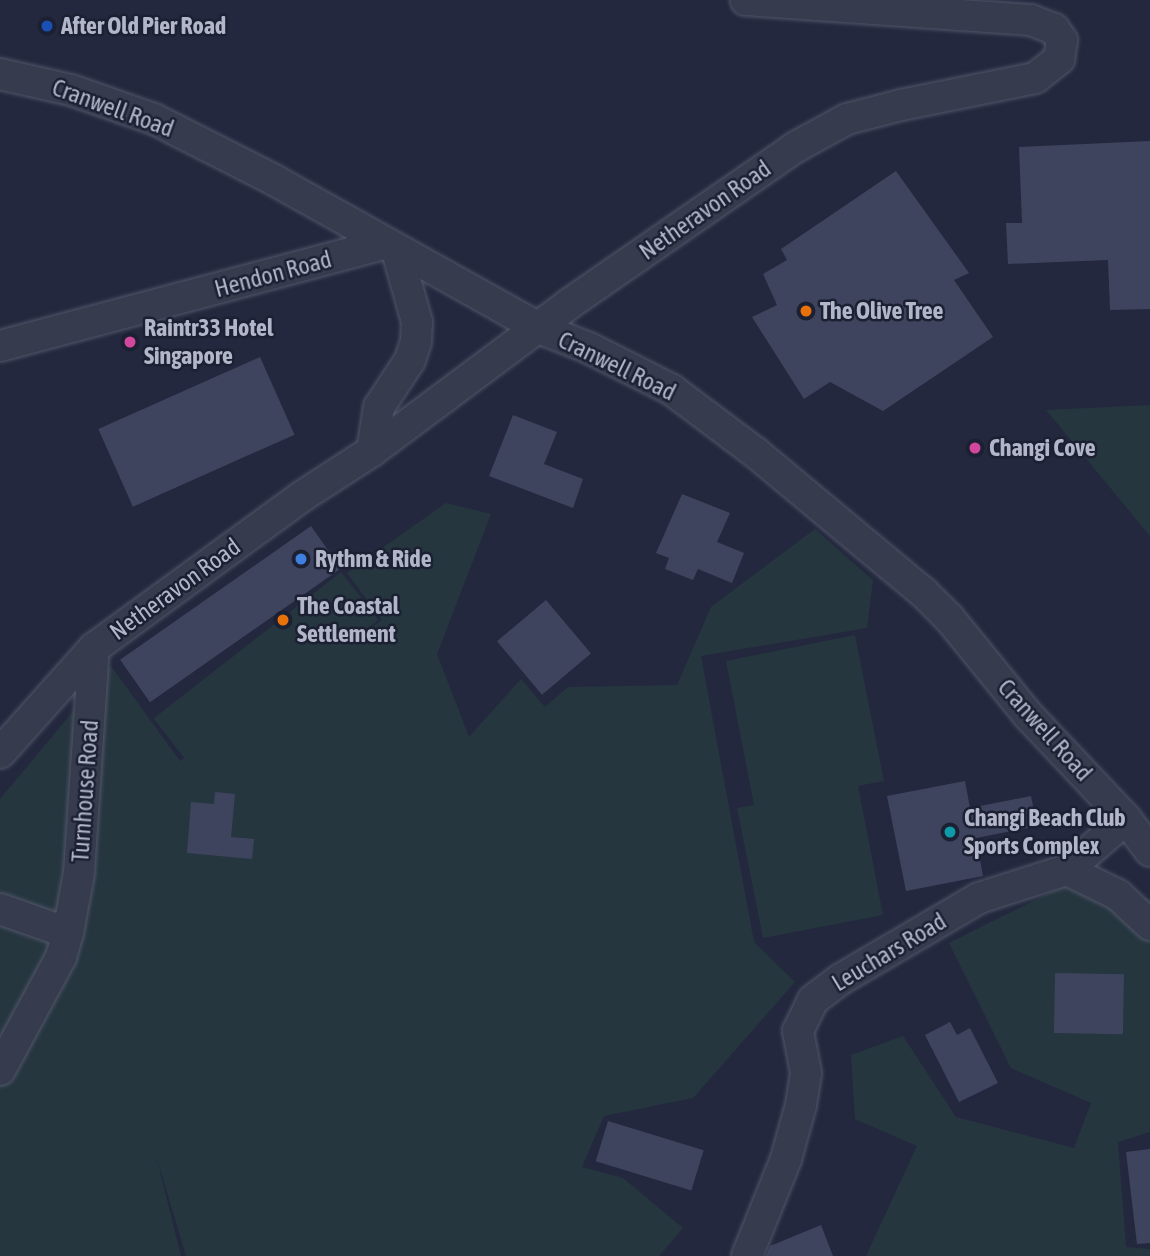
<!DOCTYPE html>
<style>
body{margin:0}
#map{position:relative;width:1150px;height:1256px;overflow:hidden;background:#23283e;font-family:"Asap Condensed",sans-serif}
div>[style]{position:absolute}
.green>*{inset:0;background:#25363f;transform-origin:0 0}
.building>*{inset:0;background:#3f445e;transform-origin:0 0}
.roads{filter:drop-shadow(0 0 2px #525669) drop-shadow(0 0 2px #525669)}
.minor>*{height:30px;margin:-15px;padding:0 15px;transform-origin:15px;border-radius:15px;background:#373b4e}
.dots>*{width:19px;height:19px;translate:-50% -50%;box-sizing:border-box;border:4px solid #1c2033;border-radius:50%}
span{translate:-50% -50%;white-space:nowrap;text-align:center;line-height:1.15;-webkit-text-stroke:5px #1c2033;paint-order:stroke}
.poi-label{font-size:24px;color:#b3b6c9;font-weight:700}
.left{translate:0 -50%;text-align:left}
.street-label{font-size:24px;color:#b3b6c9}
</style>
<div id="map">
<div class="green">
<div style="clip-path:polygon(1150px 405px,1150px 536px,1046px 410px)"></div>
<div style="clip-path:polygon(446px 503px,491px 514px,437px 654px,469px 737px,521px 679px,545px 707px,568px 687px,677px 685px,711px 607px,815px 529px,873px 580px,867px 628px,701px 656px,754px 942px,795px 982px,693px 1098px,604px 1116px,582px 1167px,623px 1178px,683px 1228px,659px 1256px,186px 1256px,157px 1159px,181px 1256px,0 1256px,0 799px,111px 666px,180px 761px,382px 620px,347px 573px)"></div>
<div style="left:341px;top:572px;width:61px;height:238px;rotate:52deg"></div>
<div style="clip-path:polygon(855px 635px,884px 781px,858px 786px,883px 915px,763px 938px,737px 808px,754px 805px,726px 661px)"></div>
<div style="clip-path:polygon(1067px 884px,1150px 899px,1150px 1132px,1118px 1142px,1126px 1247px,1150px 1249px,1150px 1256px,866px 1256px,917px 1146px,855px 1119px,851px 1055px,903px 1036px,956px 1117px,1074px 1148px,1091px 1103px,1011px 1068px,949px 943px)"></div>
</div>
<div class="building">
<div style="clip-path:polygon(1150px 141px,1150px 309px,1110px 310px,1108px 260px,1008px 264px,1006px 223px,1022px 223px,1019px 147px)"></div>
<div style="clip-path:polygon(896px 171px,969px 273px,954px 280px,993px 337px,883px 411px,830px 382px,804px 399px,752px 317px,777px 305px,763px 274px,787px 260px,781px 249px)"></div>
<div style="left:260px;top:357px;width:85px;height:177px;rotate:66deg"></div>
<div style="clip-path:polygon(513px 415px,557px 432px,544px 464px,583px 479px,573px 508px,489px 476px)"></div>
<div style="clip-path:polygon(682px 494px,730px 513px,717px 542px,744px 553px,732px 583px,698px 569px,693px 580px,665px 569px,669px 558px,656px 553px)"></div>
<div style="left:311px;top:526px;width:52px;height:233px;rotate:55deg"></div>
<div style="left:546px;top:600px;width:70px;height:64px;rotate:50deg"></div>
<div style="clip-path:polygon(965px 781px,970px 808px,1031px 796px,1037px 826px,976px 838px,983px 876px,906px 891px,887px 796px)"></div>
<div style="clip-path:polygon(215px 792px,235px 794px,231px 837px,254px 839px,252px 859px,187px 853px,191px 802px,214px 804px)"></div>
<div style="left:1055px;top:973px;width:69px;height:60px;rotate:1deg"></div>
<div style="clip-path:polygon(950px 1022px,957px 1035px,970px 1028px,998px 1083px,959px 1102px,925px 1035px)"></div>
<div style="left:608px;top:1121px;width:100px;height:42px;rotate:17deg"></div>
<div style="clip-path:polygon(1150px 1149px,1150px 1243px,1137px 1244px,1126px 1152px)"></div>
<div style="clip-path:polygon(821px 1225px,833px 1256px,766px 1256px,770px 1246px)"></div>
</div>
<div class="roads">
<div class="minor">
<div style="left:0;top:74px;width:73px;rotate:12.7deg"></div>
<div style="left:71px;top:90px;width:88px;rotate:19.3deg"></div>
<div style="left:154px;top:119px;width:135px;rotate:26.9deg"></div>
<div style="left:274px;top:180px;width:304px;rotate:29.2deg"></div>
<div style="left:539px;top:328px;width:54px;rotate:21.8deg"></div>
<div style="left:589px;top:348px;width:93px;rotate:26.8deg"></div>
<div style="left:672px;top:390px;width:105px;rotate:36.9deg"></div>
<div style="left:756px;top:453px;width:217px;rotate:39.8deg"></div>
<div style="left:923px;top:592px;width:38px;rotate:45deg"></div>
<div style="left:950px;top:619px;width:124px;rotate:50.9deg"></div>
<div style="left:1028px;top:715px;width:143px;rotate:46.7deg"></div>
<div style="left:1126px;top:819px;width:40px;rotate:53deg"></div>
<div style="left:0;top:346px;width:396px;rotate:-14.9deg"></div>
<div style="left:372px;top:451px;width:45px;rotate:-81deg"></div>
<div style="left:379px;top:407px;width:56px;rotate:-56.6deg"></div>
<div style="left:410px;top:360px;width:20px;rotate:-72deg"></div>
<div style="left:416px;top:341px;width:19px;rotate:-87deg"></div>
<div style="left:417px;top:322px;width:74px;rotate:-105.7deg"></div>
<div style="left:0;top:753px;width:141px;rotate:-48.2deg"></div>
<div style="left:94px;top:648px;width:256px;rotate:-36.1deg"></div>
<div style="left:301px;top:497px;width:85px;rotate:-32.9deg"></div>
<div style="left:372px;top:451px;width:246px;rotate:-36.7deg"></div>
<div style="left:569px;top:304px;width:274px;rotate:-34.7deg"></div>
<div style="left:794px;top:148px;width:60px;rotate:-28.7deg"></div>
<div style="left:847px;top:119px;width:56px;rotate:-14.5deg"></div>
<div style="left:901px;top:105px;width:137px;rotate:-11.4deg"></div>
<div style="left:1035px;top:78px;width:31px;rotate:-38deg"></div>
<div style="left:1059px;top:59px;width:19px;rotate:-81deg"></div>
<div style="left:1062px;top:40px;width:14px;rotate:-126deg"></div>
<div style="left:1054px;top:29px;width:25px;rotate:-159deg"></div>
<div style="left:1031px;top:20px;width:286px;rotate:-176deg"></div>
<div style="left:1067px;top:870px;width:57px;rotate:26.1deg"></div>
<div style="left:1118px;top:895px;width:44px;rotate:43.2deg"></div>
<div style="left:0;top:909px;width:72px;rotate:19.4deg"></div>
<div style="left:0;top:1070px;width:128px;rotate:-61.6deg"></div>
<div style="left:61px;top:957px;width:25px;rotate:-74deg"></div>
<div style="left:68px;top:933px;width:61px;rotate:-79.6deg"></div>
<div style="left:79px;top:873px;width:225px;rotate:-86.2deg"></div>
<div style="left:747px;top:1256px;width:105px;rotate:-68.1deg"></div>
<div style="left:786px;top:1159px;width:56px;rotate:-74.5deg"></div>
<div style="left:801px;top:1105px;width:32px;rotate:-81deg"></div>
<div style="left:806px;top:1073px;width:43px;rotate:-100.8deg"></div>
<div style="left:798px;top:1031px;width:34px;rotate:-64deg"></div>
<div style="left:813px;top:1000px;width:35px;rotate:-37deg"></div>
<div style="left:841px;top:979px;width:160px;rotate:-30.4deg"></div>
<div style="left:979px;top:898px;width:92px;rotate:-17.7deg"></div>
<div style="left:1067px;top:870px;width:78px;rotate:-40.8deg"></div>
</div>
</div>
<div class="dots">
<div style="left:47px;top:26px;background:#1a4fb4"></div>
<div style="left:806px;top:311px;background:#e8710a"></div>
<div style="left:130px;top:342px;background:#d1479c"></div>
<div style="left:975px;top:448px;background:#d1479c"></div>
<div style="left:301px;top:559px;background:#3f7fe0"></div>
<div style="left:283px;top:620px;background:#e8710a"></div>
<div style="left:950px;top:832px;background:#0f9aa8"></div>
</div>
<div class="poi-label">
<span class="left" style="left:61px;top:26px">After Old Pier Road</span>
<span class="left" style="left:820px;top:311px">The Olive Tree</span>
<span class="left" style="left:144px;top:342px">Raintr33 Hotel<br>Singapore</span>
<span class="left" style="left:989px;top:448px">Changi Cove</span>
<span class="left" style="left:315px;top:559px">Rythm &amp; Ride</span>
<span class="left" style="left:297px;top:620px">The Coastal<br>Settlement</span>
<span class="left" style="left:964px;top:832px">Changi Beach Club<br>Sports Complex</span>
</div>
<div class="street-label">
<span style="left:113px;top:108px;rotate:20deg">Cranwell Road</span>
<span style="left:705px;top:210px;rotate:-35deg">Netheravon Road</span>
<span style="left:273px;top:274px;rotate:-15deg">Hendon Road</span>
<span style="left:617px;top:366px;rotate:26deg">Cranwell Road</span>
<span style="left:175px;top:589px;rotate:-36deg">Netheravon Road</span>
<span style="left:1045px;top:730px;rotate:48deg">Cranwell Road</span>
<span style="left:85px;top:791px;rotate:-86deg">Turnhouse Road</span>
<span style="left:889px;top:952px;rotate:-31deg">Leuchars Road</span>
</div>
</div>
